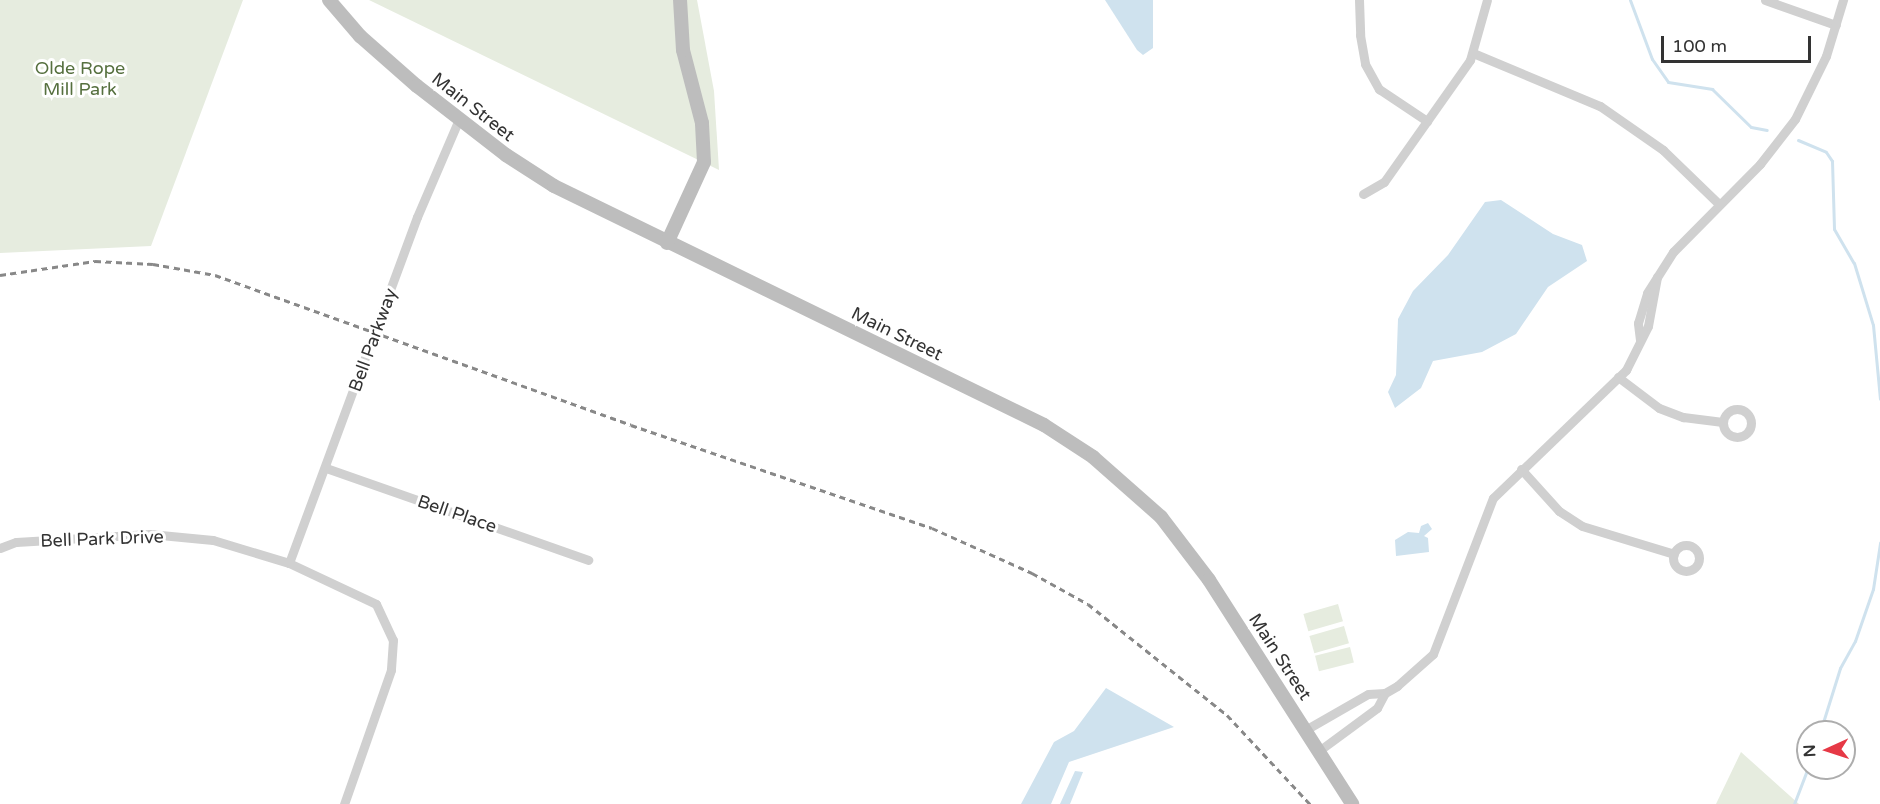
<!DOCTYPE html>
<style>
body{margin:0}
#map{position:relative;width:1880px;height:804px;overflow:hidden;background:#fff;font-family:"Varela Round",sans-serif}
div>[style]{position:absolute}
.green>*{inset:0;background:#e6ecdf;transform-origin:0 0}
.water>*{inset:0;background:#cfe2ee}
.stream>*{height:3px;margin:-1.5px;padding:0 1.5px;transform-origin:1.5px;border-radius:1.5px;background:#cfe2ee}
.street>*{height:9px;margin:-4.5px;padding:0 4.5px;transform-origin:4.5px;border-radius:4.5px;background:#d0d0d0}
.street>.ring{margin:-4.5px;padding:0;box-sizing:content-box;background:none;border:9px solid #d0d0d0;border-radius:50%}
.secondary>*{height:14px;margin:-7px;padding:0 7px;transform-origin:7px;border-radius:7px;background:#bdbdbd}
.rail>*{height:3px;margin-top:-1.5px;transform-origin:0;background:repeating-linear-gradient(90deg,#888 0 6px,transparent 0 10.5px)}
span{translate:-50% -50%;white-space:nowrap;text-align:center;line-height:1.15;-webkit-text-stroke:6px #fff;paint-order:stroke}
.park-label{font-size:18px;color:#56703f}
.street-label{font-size:18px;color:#333}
.north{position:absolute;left:1796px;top:720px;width:60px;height:60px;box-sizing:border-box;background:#fff;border:2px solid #adadad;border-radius:50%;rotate:267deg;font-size:16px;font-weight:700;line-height:24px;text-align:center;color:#333}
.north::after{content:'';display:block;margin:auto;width:21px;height:27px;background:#e63946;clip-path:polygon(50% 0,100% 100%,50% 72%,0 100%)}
.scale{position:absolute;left:1661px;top:36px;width:150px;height:27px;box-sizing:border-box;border:3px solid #333;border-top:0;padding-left:8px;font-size:18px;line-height:21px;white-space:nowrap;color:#333;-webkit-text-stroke:4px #fff;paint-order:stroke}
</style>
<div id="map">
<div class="green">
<div style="clip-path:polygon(0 0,243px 0,151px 246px,0 253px)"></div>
<div style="clip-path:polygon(369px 0,697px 0,714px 91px,719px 170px)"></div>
<div style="left:1338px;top:604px;width:18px;height:36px;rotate:74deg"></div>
<div style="left:1344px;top:626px;width:18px;height:36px;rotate:74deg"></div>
<div style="left:1350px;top:647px;width:16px;height:36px;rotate:76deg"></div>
<div style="clip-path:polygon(1741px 752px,1799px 804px,1716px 804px)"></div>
</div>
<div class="water">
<div style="clip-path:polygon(1105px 0,1153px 0,1153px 48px,1143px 55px,1137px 50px)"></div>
<div style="clip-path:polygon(1501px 200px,1553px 234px,1582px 245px,1587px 261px,1548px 287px,1516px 334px,1482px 352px,1433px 361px,1421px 388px,1395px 408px,1388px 392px,1396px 375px,1398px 319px,1413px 291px,1448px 255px,1485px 202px)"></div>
<div style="clip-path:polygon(1428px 523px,1432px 529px,1424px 536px,1428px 538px,1429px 552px,1396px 556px,1395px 540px,1408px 532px,1419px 533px,1421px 526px)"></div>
<div style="clip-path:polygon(1106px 688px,1174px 727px,1069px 762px,1051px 804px,1021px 804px,1054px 742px,1074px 731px)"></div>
<div style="clip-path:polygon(1075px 771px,1083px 772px,1070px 804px,1060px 804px)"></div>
</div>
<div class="stream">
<div style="left:1630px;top:0;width:63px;rotate:69.6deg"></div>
<div style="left:1652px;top:59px;width:28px;rotate:55deg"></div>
<div style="left:1668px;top:82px;width:45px;rotate:9deg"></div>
<div style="left:1712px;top:89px;width:54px;rotate:44.3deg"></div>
<div style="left:1751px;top:127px;width:16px;rotate:11deg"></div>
<div style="left:1798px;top:140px;width:30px;rotate:23deg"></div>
<div style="left:1826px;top:152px;width:11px;rotate:56deg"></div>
<div style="left:1832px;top:161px;width:68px;rotate:88.3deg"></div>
<div style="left:1834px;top:229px;width:39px;rotate:60deg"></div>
<div style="left:1854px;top:263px;width:65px;rotate:73deg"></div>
<div style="left:1873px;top:325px;width:74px;rotate:84.6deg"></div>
<div style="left:1820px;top:732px;width:67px;rotate:-72.6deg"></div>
<div style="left:1840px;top:668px;width:31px;rotate:-61deg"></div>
<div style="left:1855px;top:641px;width:55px;rotate:-70.9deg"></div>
<div style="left:1873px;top:589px;width:47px;rotate:-81.3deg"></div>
<div style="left:1794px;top:804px;width:40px;rotate:-69deg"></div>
</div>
<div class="street">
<div style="left:1359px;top:0;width:35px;rotate:88deg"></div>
<div style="left:1360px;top:35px;width:29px;rotate:80deg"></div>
<div style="left:1365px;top:64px;width:29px;rotate:61deg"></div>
<div style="left:1379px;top:89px;width:58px;rotate:33.7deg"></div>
<div style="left:1765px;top:0;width:75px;rotate:19.4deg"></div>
<div style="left:1473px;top:53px;width:138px;rotate:22.7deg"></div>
<div style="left:1600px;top:106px;width:77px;rotate:34.9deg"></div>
<div style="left:1663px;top:150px;width:78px;rotate:44deg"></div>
<div style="left:1363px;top:194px;width:24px;rotate:-30deg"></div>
<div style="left:1384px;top:182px;width:149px;rotate:-54.8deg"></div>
<div style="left:1470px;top:60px;width:62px;rotate:-74.2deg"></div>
<div style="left:1640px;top:340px;width:17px;rotate:-97deg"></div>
<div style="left:1638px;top:323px;width:31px;rotate:-73deg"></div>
<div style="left:1647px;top:293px;width:49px;rotate:-57.6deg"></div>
<div style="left:1673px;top:252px;width:124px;rotate:-45.3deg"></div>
<div style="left:1760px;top:164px;width:57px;rotate:-52.1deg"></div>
<div style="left:1795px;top:119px;width:70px;rotate:-63.8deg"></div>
<div style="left:1826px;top:56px;width:59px;rotate:-73.1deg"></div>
<div style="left:1618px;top:377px;width:51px;rotate:37.1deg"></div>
<div style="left:1659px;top:408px;width:26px;rotate:21deg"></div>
<div style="left:1683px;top:417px;width:40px;rotate:7.1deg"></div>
<div class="ring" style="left:1723px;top:409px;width:19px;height:19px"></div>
<div style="left:326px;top:468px;width:278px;rotate:19.3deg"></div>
<div style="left:1521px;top:469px;width:57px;rotate:47.9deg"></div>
<div style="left:1559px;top:511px;width:27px;rotate:33deg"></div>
<div style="left:1582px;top:526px;width:96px;rotate:16.9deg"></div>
<div class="ring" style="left:1673px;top:545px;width:17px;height:17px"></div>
<div style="left:0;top:548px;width:17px;rotate:-21deg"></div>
<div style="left:16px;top:542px;width:134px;rotate:-3.4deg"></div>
<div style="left:150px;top:534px;width:63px;rotate:5.4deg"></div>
<div style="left:213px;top:540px;width:79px;rotate:16.8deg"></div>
<div style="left:289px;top:563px;width:96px;rotate:25.2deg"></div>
<div style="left:376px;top:604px;width:40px;rotate:65deg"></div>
<div style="left:393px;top:640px;width:30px;rotate:94deg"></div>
<div style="left:391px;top:670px;width:142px;rotate:109.3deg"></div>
<div style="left:289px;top:563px;width:369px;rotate:-69.7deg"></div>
<div style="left:417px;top:217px;width:107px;rotate:-66.8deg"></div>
<div style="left:1307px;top:729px;width:70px;rotate:-29.8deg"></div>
<div style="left:1368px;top:694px;width:17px;rotate:-3deg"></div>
<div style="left:1385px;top:693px;width:14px;rotate:-30deg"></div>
<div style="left:1397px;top:686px;width:48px;rotate:-41.6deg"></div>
<div style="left:1433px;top:654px;width:167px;rotate:-69deg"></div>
<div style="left:1493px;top:498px;width:185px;rotate:-43.9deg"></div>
<div style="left:1626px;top:370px;width:49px;rotate:-63.4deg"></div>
<div style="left:1648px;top:326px;width:50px;rotate:-79.6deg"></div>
<div style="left:1320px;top:750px;width:71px;rotate:-36.4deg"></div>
<div style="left:1377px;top:708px;width:17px;rotate:-62deg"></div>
</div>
<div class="secondary">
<div style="left:329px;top:0;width:48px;rotate:49.3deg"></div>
<div style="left:360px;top:36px;width:76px;rotate:41.3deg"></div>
<div style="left:417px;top:86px;width:113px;rotate:37.8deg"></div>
<div style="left:506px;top:155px;width:57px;rotate:32.9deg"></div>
<div style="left:554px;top:186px;width:545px;rotate:26deg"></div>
<div style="left:1044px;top:425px;width:59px;rotate:33.1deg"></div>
<div style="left:1093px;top:457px;width:91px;rotate:41.4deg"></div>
<div style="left:1161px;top:517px;width:79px;rotate:52.7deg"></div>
<div style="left:1209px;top:580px;width:266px;rotate:57.4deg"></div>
<div style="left:667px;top:243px;width:89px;rotate:-65.4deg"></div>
<div style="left:704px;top:162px;width:39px;rotate:-93deg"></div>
<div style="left:702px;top:123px;width:75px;rotate:-104.6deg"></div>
<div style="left:683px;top:50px;width:50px;rotate:-93.4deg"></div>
</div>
<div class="rail">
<div style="left:0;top:275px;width:96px;rotate:-8.4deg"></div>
<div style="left:95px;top:261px;width:58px;rotate:3deg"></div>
<div style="left:153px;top:264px;width:63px;rotate:10.1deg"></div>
<div style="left:215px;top:275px;width:442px;rotate:19.8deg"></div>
<div style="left:631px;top:425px;width:318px;rotate:18.9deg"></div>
<div style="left:932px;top:528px;width:110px;rotate:24.2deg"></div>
<div style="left:1032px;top:573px;width:64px;rotate:29deg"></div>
<div style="left:1088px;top:604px;width:178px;rotate:38.6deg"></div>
<div style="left:1227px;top:715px;width:122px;rotate:47deg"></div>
</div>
<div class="park-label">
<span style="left:80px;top:79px">Olde Rope<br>Mill Park</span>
</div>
<div class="street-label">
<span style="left:473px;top:107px;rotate:38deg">Main Street</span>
<span style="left:897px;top:334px;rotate:26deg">Main Street</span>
<span style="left:373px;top:340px;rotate:-70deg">Bell Parkway</span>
<span style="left:457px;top:514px;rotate:19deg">Bell Place</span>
<span style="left:102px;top:539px;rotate:-2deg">Bell Park Drive</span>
<span style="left:1280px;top:657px;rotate:57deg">Main Street</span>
</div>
<div class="north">N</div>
<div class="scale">100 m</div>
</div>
